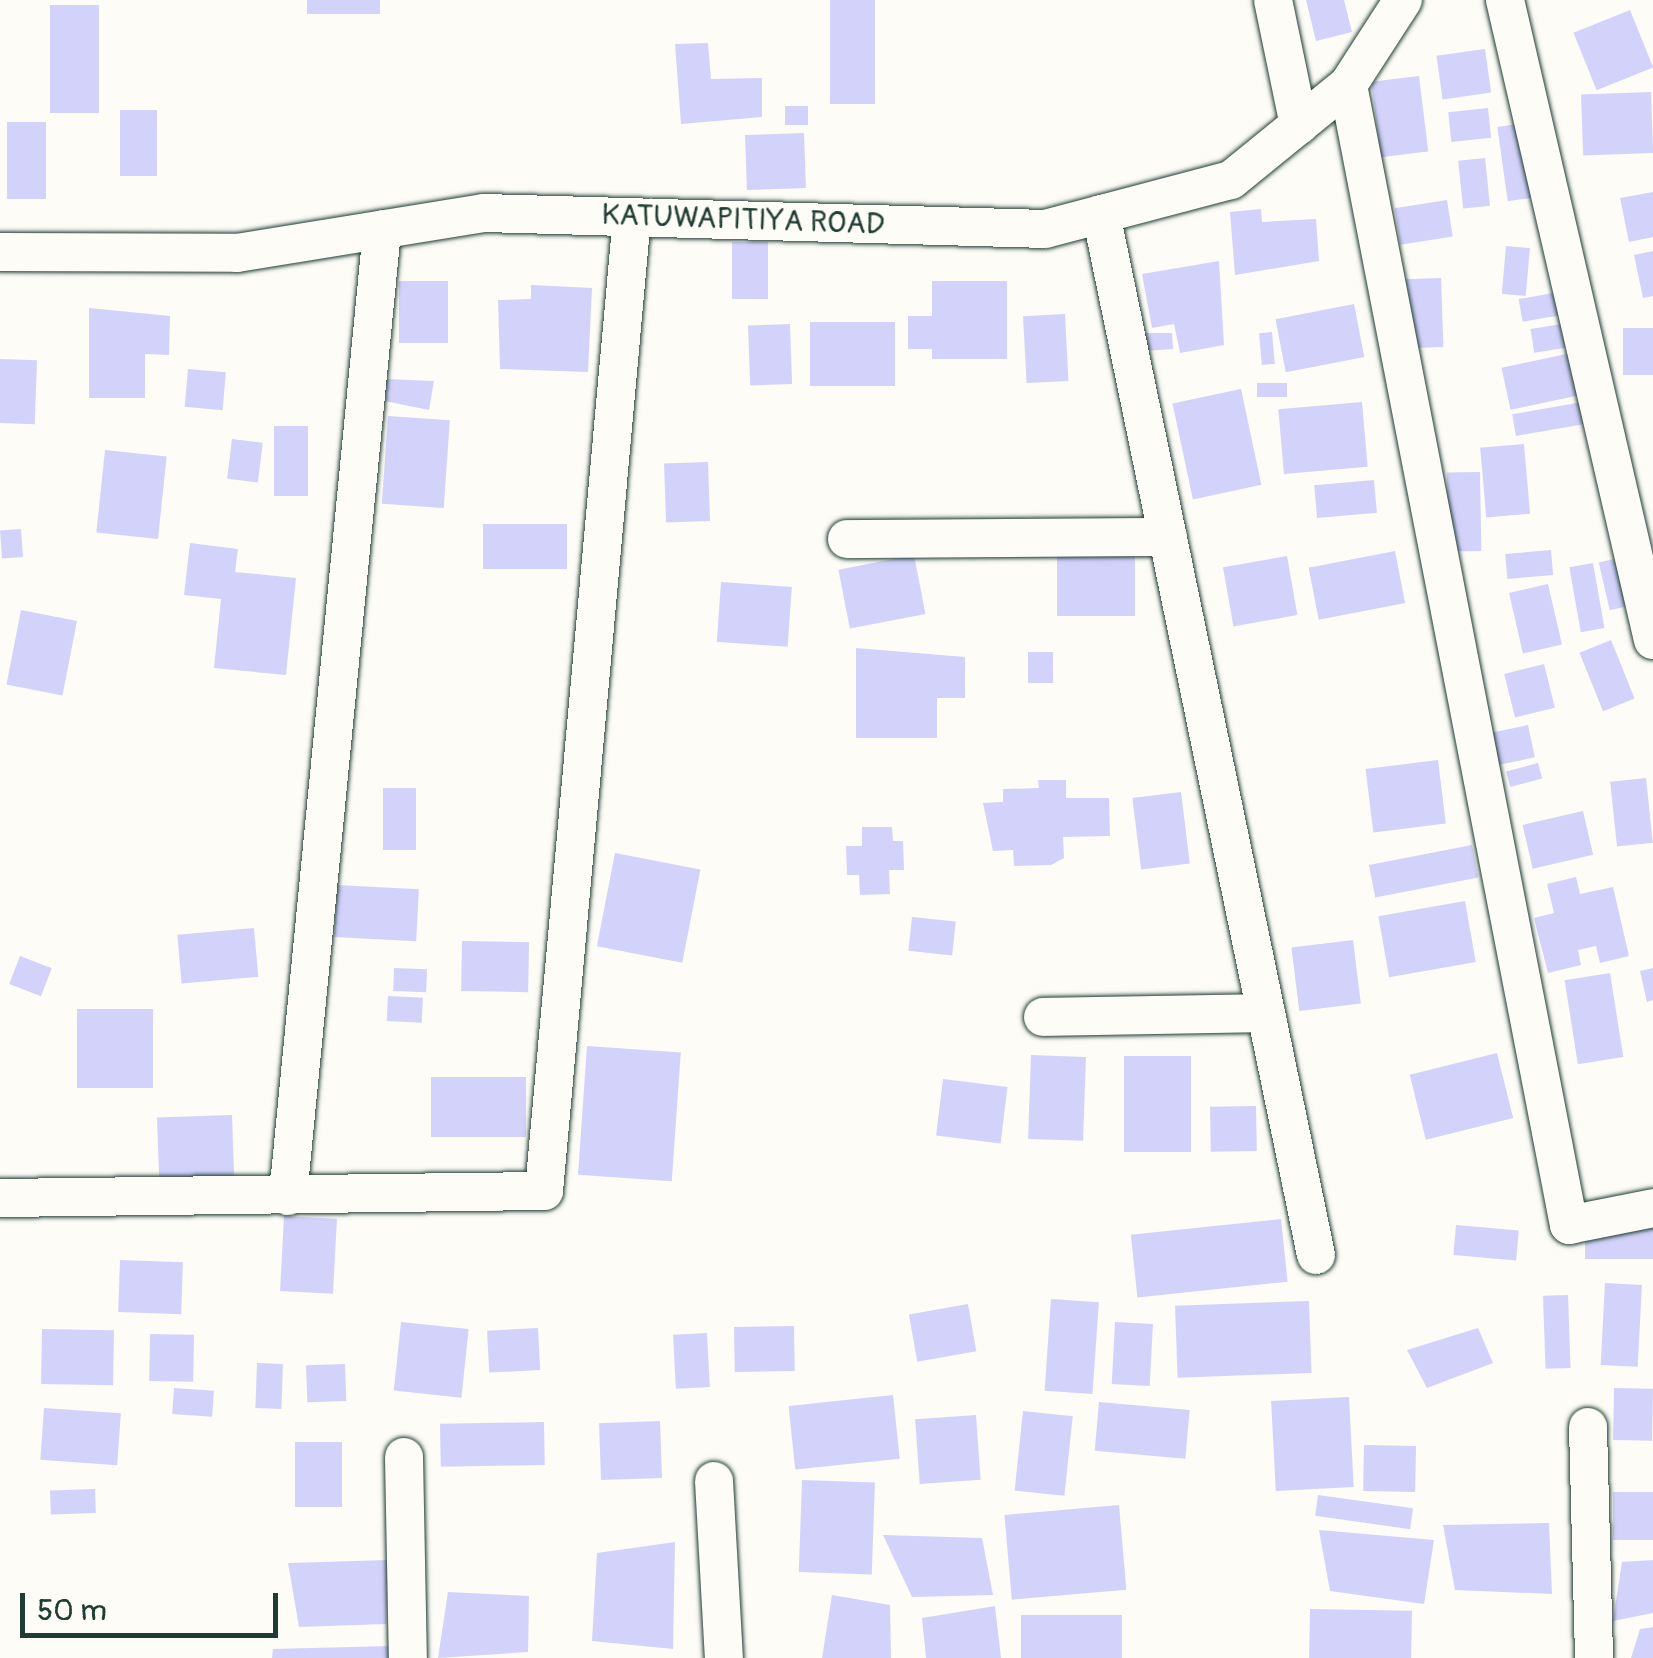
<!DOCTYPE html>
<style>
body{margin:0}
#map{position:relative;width:1653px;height:1658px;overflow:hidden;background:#fdfcf7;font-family:Pangolin,sans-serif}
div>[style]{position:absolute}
.building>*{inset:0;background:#d3d2fb;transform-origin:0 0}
.roads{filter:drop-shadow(0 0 2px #1f3d34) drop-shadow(0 0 2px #1f3d34)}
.minor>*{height:38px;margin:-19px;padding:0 19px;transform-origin:19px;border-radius:19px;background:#fdfcf7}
span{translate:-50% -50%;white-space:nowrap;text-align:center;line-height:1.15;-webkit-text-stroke:10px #fdfcf7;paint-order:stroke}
.street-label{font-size:30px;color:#1f3d34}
.scale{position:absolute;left:20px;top:1593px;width:258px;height:45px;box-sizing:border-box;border:5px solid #1f3d34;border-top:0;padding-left:12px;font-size:30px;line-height:35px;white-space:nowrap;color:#1f3d34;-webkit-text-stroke:8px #fdfcf7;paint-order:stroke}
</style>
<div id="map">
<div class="building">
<div style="left:307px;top:0;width:73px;height:14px"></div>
<div style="left:830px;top:0;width:45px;height:104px"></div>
<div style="clip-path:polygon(1306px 0,1344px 0,1352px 32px,1316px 41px)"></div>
<div style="left:50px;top:5px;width:49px;height:108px"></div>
<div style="left:1630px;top:10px;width:62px;height:61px;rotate:68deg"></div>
<div style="clip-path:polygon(708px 43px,711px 79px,762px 78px,762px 117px,681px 124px,675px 44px)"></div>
<div style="left:1485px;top:49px;width:44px;height:49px;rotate:82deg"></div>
<div style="left:1419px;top:76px;width:76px;height:48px;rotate:83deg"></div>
<div style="left:1651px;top:92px;width:61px;height:70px;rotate:88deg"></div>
<div style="left:785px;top:106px;width:23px;height:19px"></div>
<div style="left:1488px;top:108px;width:30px;height:40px;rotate:84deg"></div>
<div style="left:120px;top:110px;width:37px;height:66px"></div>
<div style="left:7px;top:122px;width:39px;height:77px"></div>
<div style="left:1525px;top:123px;width:75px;height:28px;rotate:82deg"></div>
<div style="left:804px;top:133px;width:55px;height:59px;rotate:88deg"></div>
<div style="left:1485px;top:158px;width:48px;height:27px;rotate:84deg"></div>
<div style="clip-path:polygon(1653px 192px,1653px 237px,1629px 242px,1620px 198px)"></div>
<div style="left:1447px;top:200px;width:37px;height:53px;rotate:81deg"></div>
<div style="clip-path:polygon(1261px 209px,1262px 222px,1316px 219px,1319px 261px,1235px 275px,1230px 212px)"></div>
<div style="left:732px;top:242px;width:36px;height:57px"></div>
<div style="left:1506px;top:246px;width:24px;height:48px;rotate:5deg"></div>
<div style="clip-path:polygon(1653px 251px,1653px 296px,1643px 298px,1634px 255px)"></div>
<div style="clip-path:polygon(1219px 261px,1224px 345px,1180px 353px,1174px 324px,1152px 328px,1142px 274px)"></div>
<div style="left:1441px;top:278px;width:69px;height:37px;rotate:88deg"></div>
<div style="left:399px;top:281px;width:49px;height:62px"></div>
<div style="clip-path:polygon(932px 281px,1007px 281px,1007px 359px,932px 359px,932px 349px,908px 349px,908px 316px,932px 316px)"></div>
<div style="clip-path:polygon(531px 285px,592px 288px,588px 372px,500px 369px,498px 300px,531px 299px)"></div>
<div style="left:1559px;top:292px;width:23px;height:41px;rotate:80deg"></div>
<div style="left:1354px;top:304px;width:54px;height:80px;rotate:79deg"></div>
<div style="clip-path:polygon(89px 308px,170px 316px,169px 355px,145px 354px,145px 398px,89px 398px)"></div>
<div style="left:1065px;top:314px;width:67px;height:42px;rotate:87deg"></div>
<div style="left:810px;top:322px;width:85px;height:64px"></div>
<div style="left:1568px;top:323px;width:24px;height:38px;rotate:81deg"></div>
<div style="left:790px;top:324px;width:60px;height:42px;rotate:88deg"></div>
<div style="left:1653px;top:328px;width:47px;height:30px;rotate:90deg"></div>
<div style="left:1272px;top:332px;width:32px;height:13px;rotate:85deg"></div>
<div style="clip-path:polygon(1145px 333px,1172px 333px,1173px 349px,1145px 351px)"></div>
<div style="left:1571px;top:353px;width:43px;height:71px;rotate:78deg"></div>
<div style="left:0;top:359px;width:37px;height:64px;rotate:2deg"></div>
<div style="left:188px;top:369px;width:38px;height:38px;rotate:5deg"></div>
<div style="clip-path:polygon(386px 379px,434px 381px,429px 410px,385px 401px)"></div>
<div style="left:1257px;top:383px;width:30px;height:14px"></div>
<div style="left:1241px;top:389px;width:98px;height:70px;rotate:78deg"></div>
<div style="left:1588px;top:401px;width:22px;height:77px;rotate:80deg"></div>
<div style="left:1362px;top:402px;width:65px;height:84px;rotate:85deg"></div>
<div style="left:388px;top:416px;width:62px;height:88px;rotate:4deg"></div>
<div style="left:274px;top:426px;width:34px;height:70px"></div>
<div style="left:232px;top:439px;width:31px;height:40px;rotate:7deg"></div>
<div style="left:1524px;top:444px;width:70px;height:44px;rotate:85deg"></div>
<div style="left:105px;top:450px;width:62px;height:83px;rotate:6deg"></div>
<div style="left:708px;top:462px;width:59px;height:44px;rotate:88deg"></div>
<div style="left:1480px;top:472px;width:79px;height:33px;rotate:89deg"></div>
<div style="left:1374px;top:480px;width:33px;height:60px;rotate:85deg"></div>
<div style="left:483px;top:524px;width:84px;height:45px"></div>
<div style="left:21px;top:529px;width:28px;height:21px;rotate:86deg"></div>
<div style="clip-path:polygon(190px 543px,238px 549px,235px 572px,296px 578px,286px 675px,214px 668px,221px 599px,184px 595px)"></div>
<div style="left:1551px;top:550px;width:25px;height:46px;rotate:85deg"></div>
<div style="left:1057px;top:551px;width:78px;height:65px"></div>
<div style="left:1395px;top:551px;width:53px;height:88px;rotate:79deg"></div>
<div style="left:914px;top:555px;width:60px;height:77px;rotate:79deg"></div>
<div style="left:1287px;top:556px;width:60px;height:65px;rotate:80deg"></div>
<div style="left:1627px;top:556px;width:49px;height:29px;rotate:77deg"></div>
<div style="left:1593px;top:563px;width:66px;height:24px;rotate:80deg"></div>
<div style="left:721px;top:582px;width:71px;height:60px;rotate:4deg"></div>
<div style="left:1548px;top:584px;width:62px;height:40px;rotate:77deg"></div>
<div style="left:21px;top:610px;width:57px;height:76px;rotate:11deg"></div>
<div style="left:1611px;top:640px;width:63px;height:34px;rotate:68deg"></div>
<div style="clip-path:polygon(856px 648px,965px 657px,965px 698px,937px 698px,937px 738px,856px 738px)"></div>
<div style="left:1028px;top:652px;width:25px;height:31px"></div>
<div style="left:1544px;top:664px;width:45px;height:41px;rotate:76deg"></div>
<div style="left:1528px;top:725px;width:33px;height:40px;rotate:78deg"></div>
<div style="left:1438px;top:760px;width:64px;height:73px;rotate:83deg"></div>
<div style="left:1538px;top:763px;width:16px;height:33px;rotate:75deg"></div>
<div style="left:1646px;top:778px;width:65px;height:36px;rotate:84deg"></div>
<div style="clip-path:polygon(1038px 780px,1066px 780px,1066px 798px,1109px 798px,1110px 836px,1063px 837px,1064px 858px,1051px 865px,1014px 866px,1013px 850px,993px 851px,983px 803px,1003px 802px,1003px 789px,1039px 788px)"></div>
<div style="left:383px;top:788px;width:33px;height:62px"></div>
<div style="left:1181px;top:792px;width:72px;height:49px;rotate:83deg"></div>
<div style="left:1583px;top:811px;width:45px;height:62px;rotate:77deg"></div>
<div style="clip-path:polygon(862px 827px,892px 827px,893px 841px,903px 841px,904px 870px,889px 870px,890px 894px,860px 895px,859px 875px,847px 875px,846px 846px,862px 846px)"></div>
<div style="left:1472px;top:845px;width:33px;height:105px;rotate:79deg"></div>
<div style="left:615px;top:853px;width:87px;height:95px;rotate:11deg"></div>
<div style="clip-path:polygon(1576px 877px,1580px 894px,1613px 887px,1629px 956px,1600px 963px,1596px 946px,1578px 950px,1581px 965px,1548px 973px,1534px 918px,1554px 913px,1547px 884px)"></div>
<div style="left:337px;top:885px;width:82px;height:52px;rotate:3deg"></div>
<div style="left:1465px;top:901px;width:62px;height:88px;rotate:80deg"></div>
<div style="left:912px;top:917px;width:44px;height:34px;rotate:6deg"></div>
<div style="left:254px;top:928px;width:49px;height:77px;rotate:85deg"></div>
<div style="left:1353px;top:940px;width:64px;height:62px;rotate:83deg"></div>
<div style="left:462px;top:941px;width:67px;height:50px;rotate:1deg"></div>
<div style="left:20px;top:956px;width:34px;height:30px;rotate:21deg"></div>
<div style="left:394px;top:968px;width:33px;height:23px;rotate:2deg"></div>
<div style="clip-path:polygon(1653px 968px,1653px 1000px,1647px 1002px,1640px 971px)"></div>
<div style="left:1610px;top:973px;width:85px;height:46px;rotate:81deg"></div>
<div style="left:388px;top:996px;width:35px;height:25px;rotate:3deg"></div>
<div style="left:77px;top:1009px;width:76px;height:79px"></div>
<div style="left:587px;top:1046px;width:94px;height:129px;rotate:4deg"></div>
<div style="left:1497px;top:1053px;width:67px;height:90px;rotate:76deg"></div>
<div style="left:1031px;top:1055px;width:55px;height:84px;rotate:2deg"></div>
<div style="left:1124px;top:1056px;width:67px;height:96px"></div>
<div style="left:431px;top:1077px;width:95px;height:60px"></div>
<div style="left:943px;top:1079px;width:65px;height:57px;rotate:7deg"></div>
<div style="left:1256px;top:1106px;width:45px;height:46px;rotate:89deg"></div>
<div style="left:232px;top:1115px;width:67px;height:75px;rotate:88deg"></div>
<div style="left:284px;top:1216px;width:53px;height:75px;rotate:3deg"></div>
<div style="left:1281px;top:1219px;width:63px;height:151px;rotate:84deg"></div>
<div style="left:1653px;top:1221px;width:38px;height:68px;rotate:90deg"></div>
<div style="left:1456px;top:1225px;width:63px;height:30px;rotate:5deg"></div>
<div style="left:120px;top:1260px;width:63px;height:52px;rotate:2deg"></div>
<div style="left:1605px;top:1283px;width:37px;height:82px;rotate:3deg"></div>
<div style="left:1568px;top:1295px;width:73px;height:25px;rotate:88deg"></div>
<div style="left:1051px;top:1299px;width:48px;height:92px;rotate:4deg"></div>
<div style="left:1309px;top:1301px;width:72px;height:134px;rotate:88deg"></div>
<div style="left:968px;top:1304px;width:48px;height:60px;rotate:80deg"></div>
<div style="left:401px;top:1322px;width:68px;height:69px;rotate:6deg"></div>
<div style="left:1115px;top:1322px;width:38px;height:62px;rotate:3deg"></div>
<div style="left:794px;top:1326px;width:45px;height:60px;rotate:89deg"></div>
<div style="left:538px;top:1328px;width:42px;height:51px;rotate:87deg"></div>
<div style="clip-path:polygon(1478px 1328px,1493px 1363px,1427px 1388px,1407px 1350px)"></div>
<div style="left:42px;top:1329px;width:72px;height:55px;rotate:1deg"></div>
<div style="left:707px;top:1333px;width:54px;height:34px;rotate:87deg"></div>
<div style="left:150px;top:1334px;width:44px;height:47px;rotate:1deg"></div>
<div style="left:257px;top:1363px;width:26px;height:45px;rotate:2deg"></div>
<div style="left:345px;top:1364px;width:37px;height:39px;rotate:88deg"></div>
<div style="left:174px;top:1388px;width:40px;height:26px;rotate:4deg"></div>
<div style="left:1614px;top:1388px;width:39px;height:52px;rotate:1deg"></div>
<div style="left:893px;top:1395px;width:64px;height:105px;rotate:84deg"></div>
<div style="left:1349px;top:1397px;width:90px;height:78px;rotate:87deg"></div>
<div style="left:1099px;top:1402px;width:91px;height:49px;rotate:5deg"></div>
<div style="left:44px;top:1408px;width:77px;height:52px;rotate:4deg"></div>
<div style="left:1023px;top:1411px;width:50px;height:80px;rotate:6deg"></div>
<div style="left:976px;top:1415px;width:65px;height:61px;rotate:86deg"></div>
<div style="left:660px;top:1421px;width:57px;height:61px;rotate:88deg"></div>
<div style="left:544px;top:1422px;width:43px;height:104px;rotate:89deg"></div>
<div style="left:295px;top:1442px;width:47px;height:65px"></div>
<div style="left:1364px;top:1445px;width:52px;height:46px;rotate:1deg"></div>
<div style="left:802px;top:1480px;width:73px;height:92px;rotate:2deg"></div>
<div style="left:95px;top:1489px;width:24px;height:45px;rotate:88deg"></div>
<div style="left:1613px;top:1492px;width:40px;height:48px"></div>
<div style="left:1318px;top:1495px;width:96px;height:21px;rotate:8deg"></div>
<div style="left:1119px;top:1505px;width:85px;height:115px;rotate:85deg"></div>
<div style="clip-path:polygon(1549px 1523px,1552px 1594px,1455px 1590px,1443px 1525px)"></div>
<div style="clip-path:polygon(1319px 1530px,1434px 1540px,1424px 1604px,1330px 1591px)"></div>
<div style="clip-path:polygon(883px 1535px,982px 1538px,993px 1595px,912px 1597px)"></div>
<div style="clip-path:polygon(675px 1542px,673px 1649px,592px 1641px,597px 1553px)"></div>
<div style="clip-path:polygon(389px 1560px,386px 1624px,299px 1627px,288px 1563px)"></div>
<div style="clip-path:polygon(1653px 1560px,1653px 1613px,1613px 1621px,1622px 1562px)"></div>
<div style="clip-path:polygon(448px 1592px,529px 1596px,528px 1652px,438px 1658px)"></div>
<div style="clip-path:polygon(832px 1595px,890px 1605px,891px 1658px,822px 1658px)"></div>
<div style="clip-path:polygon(995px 1606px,1001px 1658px,926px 1658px,922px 1618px)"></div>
<div style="left:1310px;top:1609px;width:102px;height:49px;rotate:1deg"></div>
<div style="left:1122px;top:1615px;width:43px;height:101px;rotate:90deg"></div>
<div style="clip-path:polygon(1653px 1627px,1653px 1658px,1631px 1658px,1640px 1629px)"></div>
<div style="clip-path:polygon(390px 1646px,390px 1658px,272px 1658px,273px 1649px)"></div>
</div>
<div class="roads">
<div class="minor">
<div style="left:1273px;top:0;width:128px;rotate:78.3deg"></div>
<div style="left:1505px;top:0;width:657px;rotate:76.98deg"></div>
<div style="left:1348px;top:85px;width:1161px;rotate:79.03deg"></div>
<div style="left:1569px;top:1225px;width:86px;rotate:-11.4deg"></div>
<div style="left:1101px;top:214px;width:1063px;rotate:78.33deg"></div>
<div style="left:0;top:252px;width:237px;rotate:0.2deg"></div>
<div style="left:237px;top:253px;width:250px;rotate:-9.2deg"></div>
<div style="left:484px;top:213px;width:561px;rotate:1.63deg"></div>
<div style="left:1045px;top:229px;width:192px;rotate:-14.8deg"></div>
<div style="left:1231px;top:180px;width:151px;rotate:-39.1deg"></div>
<div style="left:1348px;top:85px;width:101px;rotate:-57.1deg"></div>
<div style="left:847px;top:539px;width:321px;rotate:-0.4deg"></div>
<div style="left:1043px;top:1017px;width:223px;rotate:-1deg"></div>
<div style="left:288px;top:1196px;width:971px;rotate:-84.44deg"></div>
<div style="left:0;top:1198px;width:544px;rotate:-0.74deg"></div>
<div style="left:544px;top:1191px;width:978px;rotate:-84.84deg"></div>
<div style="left:1588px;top:1427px;width:231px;rotate:88.5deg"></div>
<div style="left:404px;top:1457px;width:201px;rotate:88.9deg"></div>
<div style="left:714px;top:1481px;width:177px;rotate:86.8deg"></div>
</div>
</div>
<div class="street-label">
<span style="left:743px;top:220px;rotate:2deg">KATUWAPITIYA ROAD</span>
</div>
<div class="scale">50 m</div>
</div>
